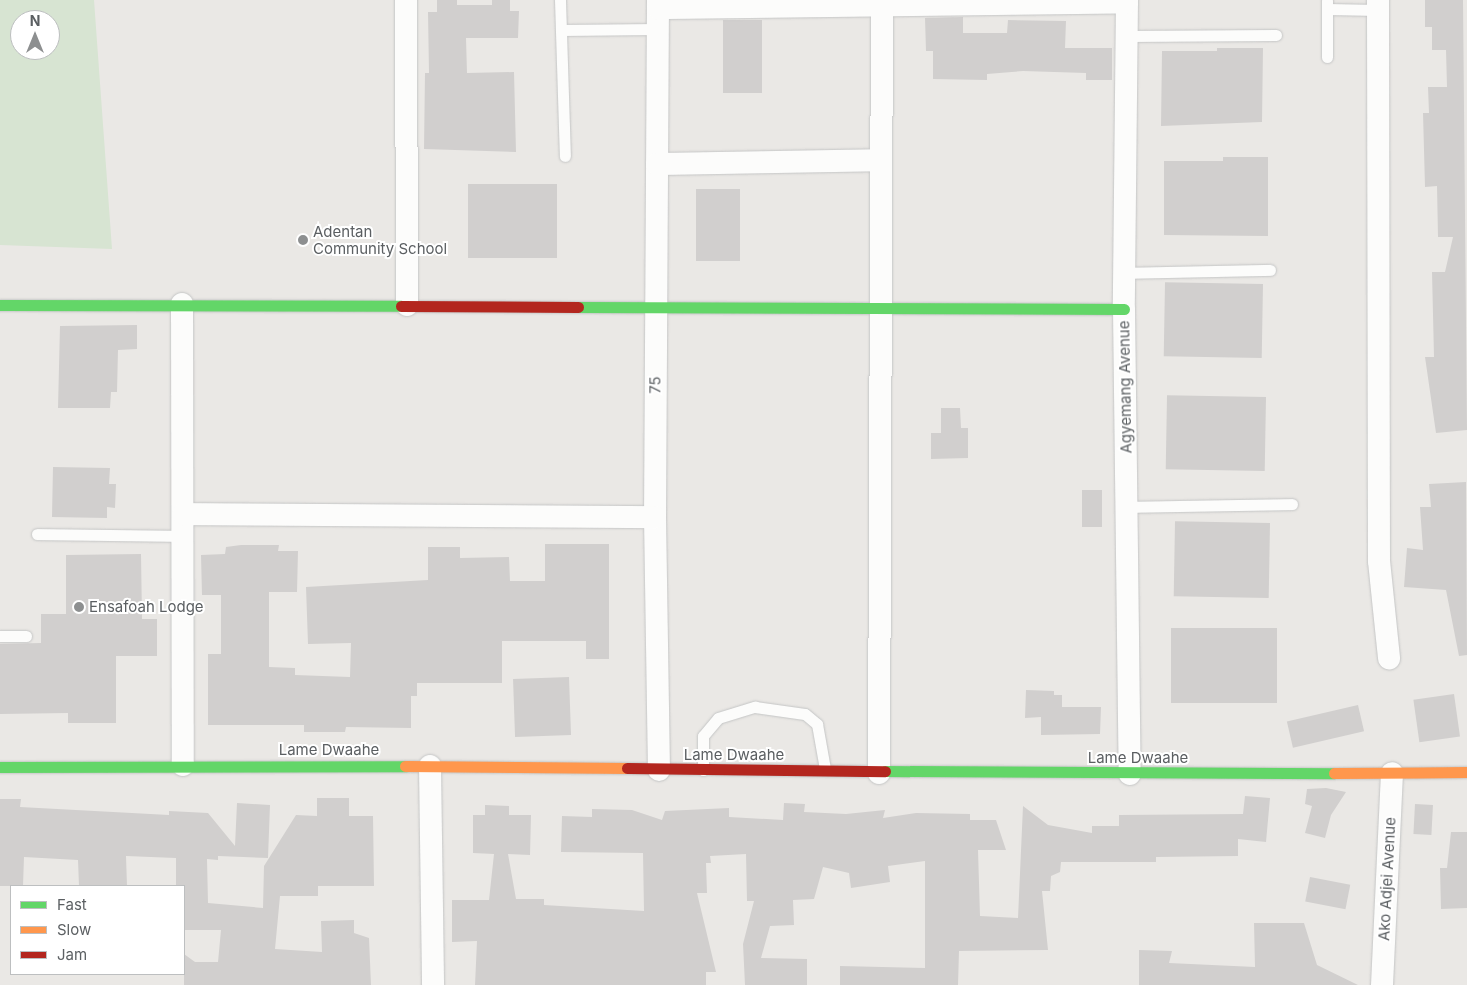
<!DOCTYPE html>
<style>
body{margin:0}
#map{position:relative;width:1467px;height:985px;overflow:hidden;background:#eae8e5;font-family:Inter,sans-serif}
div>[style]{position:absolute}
.green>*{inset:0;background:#d7e4d2}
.building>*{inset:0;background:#d1cfce;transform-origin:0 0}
.roads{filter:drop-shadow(0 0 1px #c4c5c5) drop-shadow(0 0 1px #c4c5c5)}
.lane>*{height:11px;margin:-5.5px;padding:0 5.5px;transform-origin:5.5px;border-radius:5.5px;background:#fcfcfb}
.street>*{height:22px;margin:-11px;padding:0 11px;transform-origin:11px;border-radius:11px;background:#fcfcfb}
.fast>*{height:11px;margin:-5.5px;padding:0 5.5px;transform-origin:5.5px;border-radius:5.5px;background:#63d668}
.slow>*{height:11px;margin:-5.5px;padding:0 5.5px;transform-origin:5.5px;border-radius:5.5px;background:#ff974d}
.jam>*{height:11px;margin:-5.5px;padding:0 5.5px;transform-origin:5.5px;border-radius:5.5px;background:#b3261e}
.dots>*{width:14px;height:14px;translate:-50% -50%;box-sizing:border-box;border:2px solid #fff;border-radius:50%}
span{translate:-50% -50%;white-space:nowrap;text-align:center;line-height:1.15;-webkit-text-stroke:4px #fff;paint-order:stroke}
.poi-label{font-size:15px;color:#5b5f62}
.left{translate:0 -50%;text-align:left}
.street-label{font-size:15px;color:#5b5f62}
.legend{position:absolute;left:10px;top:885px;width:175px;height:90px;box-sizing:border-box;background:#fff;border:1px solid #bdbfc0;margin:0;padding:6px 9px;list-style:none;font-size:15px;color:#5b5f62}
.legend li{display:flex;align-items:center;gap:10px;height:25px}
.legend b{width:25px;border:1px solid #bdbfc0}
.north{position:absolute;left:10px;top:10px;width:50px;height:50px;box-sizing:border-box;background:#fff;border:1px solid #bdbfc0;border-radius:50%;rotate:0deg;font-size:14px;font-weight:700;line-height:20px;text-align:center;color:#5b5f62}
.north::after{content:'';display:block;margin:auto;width:18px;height:22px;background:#8d8f90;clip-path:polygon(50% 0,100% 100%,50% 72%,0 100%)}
</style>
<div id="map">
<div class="green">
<div style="clip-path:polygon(evenodd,0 0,94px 0,112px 249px,0 245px,0 0,20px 20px,50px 20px,50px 50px,20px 50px,20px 20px)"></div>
</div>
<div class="building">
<div style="clip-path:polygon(437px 0,457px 0,457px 5px,492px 5px,492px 0,510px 0,510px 11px,519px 11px,518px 38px,466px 38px,467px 73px,514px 72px,516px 152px,424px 149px,425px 73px,429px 73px,428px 12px,437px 12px)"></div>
<div style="clip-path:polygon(1425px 0,1463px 0,1467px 430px,1436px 433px,1425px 357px,1434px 357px,1432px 272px,1445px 272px,1453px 237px,1438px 237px,1437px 186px,1425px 187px,1423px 113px,1429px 113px,1428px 87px,1447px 87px,1446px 50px,1432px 50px,1432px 27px,1425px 27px)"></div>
<div style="clip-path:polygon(963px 17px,963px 33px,1007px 33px,1008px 20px,1066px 21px,1065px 48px,1112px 48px,1112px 80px,1086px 80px,1086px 73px,1023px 71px,987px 74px,987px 80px,933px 79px,933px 51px,926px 51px,925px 18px)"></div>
<div style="left:723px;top:20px;width:39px;height:73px"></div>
<div style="clip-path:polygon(1217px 48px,1263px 48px,1262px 122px,1161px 126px,1162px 51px,1217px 51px)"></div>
<div style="clip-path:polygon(1223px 157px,1268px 157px,1268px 236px,1164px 235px,1164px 161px,1223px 161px)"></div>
<div style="left:468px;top:184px;width:89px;height:74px"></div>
<div style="left:696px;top:189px;width:44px;height:72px"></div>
<div style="left:1263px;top:284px;width:74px;height:98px;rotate:91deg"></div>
<div style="clip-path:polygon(137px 325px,137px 349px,118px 350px,117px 392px,111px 392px,110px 408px,58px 408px,60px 326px)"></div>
<div style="left:1266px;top:397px;width:74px;height:99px;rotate:91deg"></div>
<div style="clip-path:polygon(941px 408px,960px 408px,961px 428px,968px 428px,968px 458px,931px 459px,931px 433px,941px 433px)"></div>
<div style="clip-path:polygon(53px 467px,110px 468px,109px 484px,116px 484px,115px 508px,107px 507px,107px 518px,52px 517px)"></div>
<div style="clip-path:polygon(1466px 482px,1467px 655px,1459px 656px,1446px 590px,1404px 587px,1407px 548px,1423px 550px,1420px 507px,1431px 507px,1429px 484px)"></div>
<div style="left:1082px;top:490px;width:20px;height:37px"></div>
<div style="left:1270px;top:523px;width:75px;height:95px;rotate:91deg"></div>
<div style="clip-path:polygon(545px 544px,609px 544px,609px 659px,586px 659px,586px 641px,502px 641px,502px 683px,417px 683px,417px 696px,411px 696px,411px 728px,346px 727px,345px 732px,304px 732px,304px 725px,208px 725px,208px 654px,221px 654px,221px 595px,202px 595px,201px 555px,225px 554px,226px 547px,241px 545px,279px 545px,278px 551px,298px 551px,297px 592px,269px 592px,269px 667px,295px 668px,295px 675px,350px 677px,351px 643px,308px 644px,306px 587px,428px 580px,428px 547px,460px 547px,460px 558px,509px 557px,510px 581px,545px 581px)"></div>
<div style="clip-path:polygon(141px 554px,142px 619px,157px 619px,157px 656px,116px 656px,116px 723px,68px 723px,68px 713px,0 714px,0 644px,41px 643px,41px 614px,66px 614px,66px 555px)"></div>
<div style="left:1277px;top:628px;width:75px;height:106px;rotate:90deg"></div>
<div style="left:569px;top:677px;width:58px;height:56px;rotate:88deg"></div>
<div style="clip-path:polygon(1026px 690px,1054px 691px,1054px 695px,1062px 695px,1062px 707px,1101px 707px,1100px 734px,1041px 735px,1041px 717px,1025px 718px)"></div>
<div style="left:1454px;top:694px;width:43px;height:41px;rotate:82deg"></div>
<div style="left:1358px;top:705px;width:27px;height:73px;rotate:77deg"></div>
<div style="clip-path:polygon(1326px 788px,1346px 792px,1331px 815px,1325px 838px,1305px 833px,1312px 806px,1305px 804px,1307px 789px)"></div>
<div style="clip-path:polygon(1245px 796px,1270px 798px,1266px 842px,1238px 839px,1238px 856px,1156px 857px,1156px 862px,1061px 862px,1060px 872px,1051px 876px,1050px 891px,1042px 891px,1048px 950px,959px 951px,958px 985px,840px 985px,840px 966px,925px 968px,925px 861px,888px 866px,890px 882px,851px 888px,849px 873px,823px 867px,814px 899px,793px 900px,794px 925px,770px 926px,761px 958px,807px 959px,807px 985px,745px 985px,743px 944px,754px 901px,747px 901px,746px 854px,710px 856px,711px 863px,706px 863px,707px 893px,697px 893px,716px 972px,706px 972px,706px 985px,475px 985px,477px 941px,452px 942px,452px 900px,489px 900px,494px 854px,473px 853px,473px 815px,485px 815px,485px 805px,509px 806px,509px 815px,531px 815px,530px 855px,508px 854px,516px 899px,544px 899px,544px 905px,644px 911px,643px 853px,561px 852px,562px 816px,592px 817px,592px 809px,632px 810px,662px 820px,665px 811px,729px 808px,729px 817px,783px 820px,784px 803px,805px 804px,804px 812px,846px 814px,885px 810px,883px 818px,916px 813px,970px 814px,970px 820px,996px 820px,1006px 850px,978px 850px,980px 916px,1018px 918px,1023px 806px,1048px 825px,1092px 833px,1092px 826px,1119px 826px,1119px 815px,1243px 814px)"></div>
<div style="clip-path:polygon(317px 798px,349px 798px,349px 816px,373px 816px,374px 886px,318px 886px,318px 896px,280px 896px,275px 949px,322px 952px,321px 921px,354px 920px,354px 933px,369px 938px,371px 985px,184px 985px,184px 954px,195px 962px,218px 962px,221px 930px,184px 930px,184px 886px,176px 886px,176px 858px,126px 856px,127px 886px,79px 886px,78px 860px,24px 857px,23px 886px,0 886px,0 799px,21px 799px,20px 807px,169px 815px,169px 811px,208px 813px,235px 846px,237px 803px,270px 805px,268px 858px,218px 856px,218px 860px,207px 859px,208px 903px,263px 908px,264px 866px,296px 815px,317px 816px)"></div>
<div style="left:1415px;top:804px;width:18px;height:30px;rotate:3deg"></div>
<div style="clip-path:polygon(1451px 832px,1467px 832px,1467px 908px,1441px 909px,1440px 868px,1447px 868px)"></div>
<div style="left:1310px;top:877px;width:41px;height:25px;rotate:11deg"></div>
<div style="clip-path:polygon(1254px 923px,1304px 923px,1317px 965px,1358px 985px,1139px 985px,1139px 950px,1172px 951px,1169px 963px,1255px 967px)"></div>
</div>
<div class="roads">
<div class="lane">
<div style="left:560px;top:0;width:156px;rotate:88.2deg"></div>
<div style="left:1327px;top:9px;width:51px;rotate:1.1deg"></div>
<div style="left:561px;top:30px;width:96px;rotate:-0.6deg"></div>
<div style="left:1127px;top:36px;width:149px;rotate:-0.4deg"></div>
<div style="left:1327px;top:57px;width:57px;rotate:-90deg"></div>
<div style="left:1124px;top:273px;width:146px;rotate:-1.2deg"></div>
<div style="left:1126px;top:507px;width:166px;rotate:-1deg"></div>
<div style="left:37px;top:534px;width:146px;rotate:0.8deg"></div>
<div style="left:0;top:636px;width:26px"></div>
<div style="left:703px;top:770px;width:34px;rotate:-90deg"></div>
<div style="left:703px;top:736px;width:23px;rotate:-50deg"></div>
<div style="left:718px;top:718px;width:39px;rotate:-17deg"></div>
<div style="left:755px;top:707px;width:50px;rotate:8deg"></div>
<div style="left:805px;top:714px;width:16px;rotate:40deg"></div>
<div style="left:817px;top:724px;width:46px;rotate:79.9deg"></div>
</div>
<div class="street">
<div style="left:406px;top:0;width:305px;rotate:89.8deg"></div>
<div style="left:658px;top:0;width:517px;rotate:90.33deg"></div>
<div style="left:655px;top:517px;width:253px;rotate:89.1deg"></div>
<div style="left:1127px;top:0;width:309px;rotate:90.6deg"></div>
<div style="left:1124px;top:309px;width:465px;rotate:89.3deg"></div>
<div style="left:1378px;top:0;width:561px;rotate:89.9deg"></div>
<div style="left:1379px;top:561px;width:98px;rotate:84.1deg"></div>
<div style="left:658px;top:8px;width:469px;rotate:-0.7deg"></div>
<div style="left:657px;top:164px;width:224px;rotate:-1deg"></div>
<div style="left:182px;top:304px;width:461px;rotate:89.9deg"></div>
<div style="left:183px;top:514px;width:472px;rotate:0.4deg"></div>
<div style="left:430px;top:766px;width:219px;rotate:89.2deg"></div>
<div style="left:879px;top:773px;width:773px;rotate:-89.78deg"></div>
<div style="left:1382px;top:985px;width:212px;rotate:-87.3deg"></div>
</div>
<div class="fast">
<div style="left:0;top:305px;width:401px;rotate:0.1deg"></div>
<div style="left:578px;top:307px;width:546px;rotate:0.21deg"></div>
<div style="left:0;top:767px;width:405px;rotate:-0.1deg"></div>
<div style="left:885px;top:771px;width:449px;rotate:0.3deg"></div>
</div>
<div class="slow">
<div style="left:405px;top:766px;width:222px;rotate:0.5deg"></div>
<div style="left:1334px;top:773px;width:133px;rotate:-0.4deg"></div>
</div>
<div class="jam">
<div style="left:401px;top:306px;width:177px;rotate:0.3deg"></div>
<div style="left:627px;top:768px;width:258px;rotate:0.7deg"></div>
</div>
</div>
<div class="dots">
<div style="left:303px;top:240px;background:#8d8f90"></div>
<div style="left:79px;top:607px;background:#8d8f90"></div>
</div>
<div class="poi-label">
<span class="left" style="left:313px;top:240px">Adentan<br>Community School</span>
<span class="left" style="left:89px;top:607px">Ensafoah Lodge</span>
</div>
<div class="street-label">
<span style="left:655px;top:385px;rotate:-90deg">75</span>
<span style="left:1125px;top:387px;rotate:-91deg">Agyemang Avenue</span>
<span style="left:329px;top:750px">Lame Dwaahe</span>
<span style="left:734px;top:755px">Lame Dwaahe</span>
<span style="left:1138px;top:758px">Lame Dwaahe</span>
<span style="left:1387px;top:879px;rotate:-87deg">Ako Adjei Avenue</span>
</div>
<ul class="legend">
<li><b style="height:6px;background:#63d668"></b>Fast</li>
<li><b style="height:6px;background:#ff974d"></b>Slow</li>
<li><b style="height:6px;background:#b3261e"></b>Jam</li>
</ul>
<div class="north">N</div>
</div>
